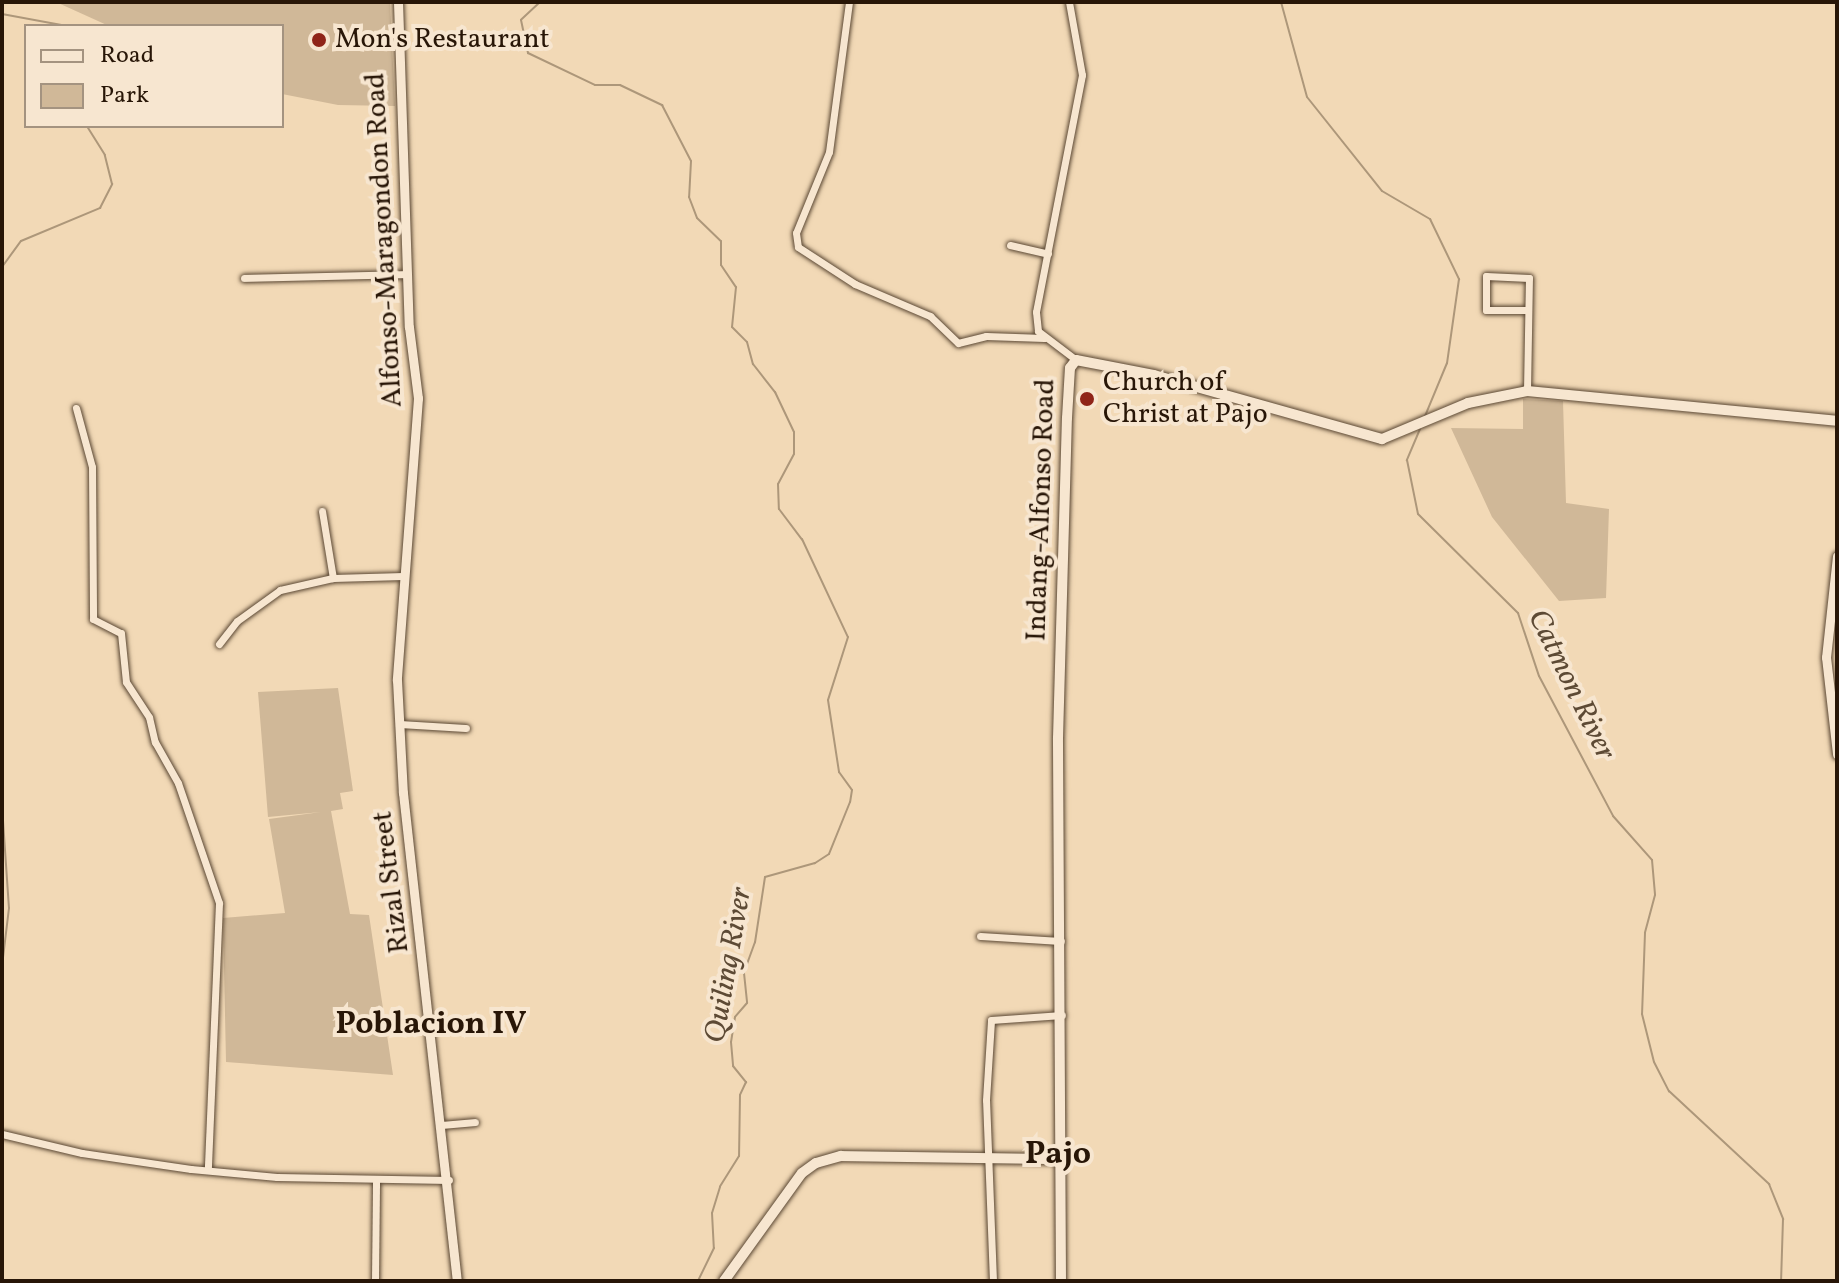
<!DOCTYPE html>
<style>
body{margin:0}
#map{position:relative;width:1839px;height:1283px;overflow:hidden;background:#f2d9b6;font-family:Vollkorn,serif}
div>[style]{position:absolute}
.green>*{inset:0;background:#d0b898}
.stream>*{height:2px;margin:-1px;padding:0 1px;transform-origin:1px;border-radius:1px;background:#ad977a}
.roads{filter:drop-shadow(0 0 2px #5a4733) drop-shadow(0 0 2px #5a4733)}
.minor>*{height:7px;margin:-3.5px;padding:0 3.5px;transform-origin:3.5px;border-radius:3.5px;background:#f7e6d0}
.tertiary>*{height:9px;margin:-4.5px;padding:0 4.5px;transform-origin:4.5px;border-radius:4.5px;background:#f7e6d0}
.secondary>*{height:10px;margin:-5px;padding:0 5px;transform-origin:5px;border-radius:5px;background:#f7e6d0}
.dots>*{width:22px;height:22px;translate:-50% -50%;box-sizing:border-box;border:4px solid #f7e6d0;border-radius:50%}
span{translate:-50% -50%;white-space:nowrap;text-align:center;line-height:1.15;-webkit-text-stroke:8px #f7e6d0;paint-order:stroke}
.poi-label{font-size:28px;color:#281607}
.left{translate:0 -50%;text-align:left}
.street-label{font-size:28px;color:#281607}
.water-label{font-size:30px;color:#5d4a35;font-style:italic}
.quarter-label{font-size:32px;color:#281607;font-weight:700}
.frame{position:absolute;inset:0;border:4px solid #281607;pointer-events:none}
.legend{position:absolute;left:24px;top:24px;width:260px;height:104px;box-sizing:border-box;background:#f7e6d0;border:2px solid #a49380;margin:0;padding:10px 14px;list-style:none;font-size:24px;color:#281607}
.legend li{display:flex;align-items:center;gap:16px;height:40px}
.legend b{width:40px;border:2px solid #a49380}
</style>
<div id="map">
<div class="green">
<div style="clip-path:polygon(56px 2px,390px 2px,395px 106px,338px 105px,282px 94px,282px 26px,109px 26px)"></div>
<div style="clip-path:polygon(1523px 399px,1563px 401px,1566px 503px,1609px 509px,1606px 598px,1559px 601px,1492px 517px,1451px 428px,1523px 429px)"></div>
<div style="clip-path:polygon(338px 688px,353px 791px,340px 793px,343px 809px,331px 811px,350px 914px,369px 915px,393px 1075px,226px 1062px,223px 918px,285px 913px,269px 819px,321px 812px,268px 817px,258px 692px)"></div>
</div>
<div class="stream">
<div style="left:540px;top:2px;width:26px;rotate:137deg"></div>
<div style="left:521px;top:20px;width:34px;rotate:78deg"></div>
<div style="left:528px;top:53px;width:74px;rotate:25.5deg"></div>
<div style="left:595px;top:85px;width:25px"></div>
<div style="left:620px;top:85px;width:47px;rotate:25.5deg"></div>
<div style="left:662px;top:105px;width:63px;rotate:62.6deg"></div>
<div style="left:691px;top:161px;width:36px;rotate:93deg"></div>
<div style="left:689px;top:197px;width:22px;rotate:69deg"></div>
<div style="left:697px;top:218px;width:33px;rotate:44deg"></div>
<div style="left:721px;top:241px;width:24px;rotate:90deg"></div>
<div style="left:721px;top:265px;width:27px;rotate:56deg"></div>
<div style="left:736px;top:287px;width:40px;rotate:95.7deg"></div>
<div style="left:732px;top:327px;width:21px;rotate:45deg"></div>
<div style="left:747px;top:342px;width:23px;rotate:75deg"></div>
<div style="left:753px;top:364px;width:36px;rotate:52deg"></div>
<div style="left:775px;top:392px;width:44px;rotate:64.6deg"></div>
<div style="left:794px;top:432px;width:22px;rotate:90deg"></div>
<div style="left:794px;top:454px;width:34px;rotate:118deg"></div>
<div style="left:778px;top:484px;width:25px;rotate:88deg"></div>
<div style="left:779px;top:509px;width:38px;rotate:53deg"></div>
<div style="left:802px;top:539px;width:108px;rotate:64.9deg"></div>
<div style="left:848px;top:637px;width:66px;rotate:107.6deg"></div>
<div style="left:828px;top:700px;width:73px;rotate:81.3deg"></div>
<div style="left:839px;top:772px;width:22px;rotate:54deg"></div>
<div style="left:852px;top:790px;width:12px;rotate:99deg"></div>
<div style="left:850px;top:802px;width:56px;rotate:112deg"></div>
<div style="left:829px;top:854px;width:17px;rotate:147deg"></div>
<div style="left:815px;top:863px;width:52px;rotate:164.4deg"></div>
<div style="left:765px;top:877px;width:66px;rotate:98.7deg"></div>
<div style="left:755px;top:942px;width:33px;rotate:110deg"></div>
<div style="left:744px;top:973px;width:30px;rotate:84deg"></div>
<div style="left:747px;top:1003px;width:18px;rotate:131deg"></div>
<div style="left:735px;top:1017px;width:25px;rotate:99deg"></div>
<div style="left:731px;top:1042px;width:24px;rotate:85deg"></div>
<div style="left:733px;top:1066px;width:21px;rotate:51deg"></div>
<div style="left:746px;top:1082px;width:14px;rotate:115deg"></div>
<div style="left:740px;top:1095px;width:61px;rotate:90.9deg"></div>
<div style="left:739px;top:1156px;width:36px;rotate:122deg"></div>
<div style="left:720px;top:1187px;width:27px;rotate:107deg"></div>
<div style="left:712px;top:1213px;width:35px;rotate:87deg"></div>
<div style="left:714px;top:1248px;width:37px;rotate:116deg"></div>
<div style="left:1281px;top:2px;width:98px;rotate:74.7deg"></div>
<div style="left:1307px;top:97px;width:120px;rotate:51.4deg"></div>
<div style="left:1382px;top:191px;width:56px;rotate:30.3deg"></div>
<div style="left:1430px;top:219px;width:67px;rotate:64.2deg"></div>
<div style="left:1459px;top:279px;width:85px;rotate:98.1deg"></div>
<div style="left:1447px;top:363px;width:57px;rotate:112.5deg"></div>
<div style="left:2px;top:14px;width:66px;rotate:10.5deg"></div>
<div style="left:2px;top:267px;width:32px;rotate:-54deg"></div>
<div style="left:21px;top:241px;width:86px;rotate:-22.7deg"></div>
<div style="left:100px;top:208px;width:27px;rotate:-63deg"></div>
<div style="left:112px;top:184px;width:30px;rotate:-104deg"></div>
<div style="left:105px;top:155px;width:34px;rotate:-122deg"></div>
<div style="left:1420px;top:429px;width:34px;rotate:113deg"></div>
<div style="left:1407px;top:460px;width:55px;rotate:78.5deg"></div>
<div style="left:1418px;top:514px;width:141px;rotate:44.7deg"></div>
<div style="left:1518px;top:613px;width:66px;rotate:71.6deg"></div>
<div style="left:1539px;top:676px;width:158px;rotate:62.1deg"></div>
<div style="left:1613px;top:816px;width:59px;rotate:48.4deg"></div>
<div style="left:1652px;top:860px;width:35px;rotate:85deg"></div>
<div style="left:1655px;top:895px;width:39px;rotate:105deg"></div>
<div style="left:1645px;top:933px;width:81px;rotate:92.1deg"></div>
<div style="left:1642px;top:1014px;width:49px;rotate:76deg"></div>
<div style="left:1654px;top:1062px;width:33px;rotate:63deg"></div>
<div style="left:1669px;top:1091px;width:137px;rotate:42.9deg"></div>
<div style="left:1769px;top:1184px;width:38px;rotate:68deg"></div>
<div style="left:1783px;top:1219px;width:62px;rotate:91.8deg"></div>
<div style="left:2px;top:806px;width:102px;rotate:86.1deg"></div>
<div style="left:9px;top:908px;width:58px;rotate:96.9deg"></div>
</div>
<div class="roads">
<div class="minor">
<div style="left:849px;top:2px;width:151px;rotate:97.6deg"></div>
<div style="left:829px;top:152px;width:87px;rotate:112.2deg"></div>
<div style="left:796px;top:233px;width:14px;rotate:82deg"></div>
<div style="left:798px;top:247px;width:68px;rotate:33deg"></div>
<div style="left:855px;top:284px;width:82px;rotate:23.1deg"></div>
<div style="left:930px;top:316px;width:39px;rotate:44deg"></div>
<div style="left:958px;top:343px;width:29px;rotate:-14deg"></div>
<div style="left:986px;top:336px;width:58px;rotate:2deg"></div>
<div style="left:1069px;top:2px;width:74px;rotate:79.9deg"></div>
<div style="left:1082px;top:75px;width:241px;rotate:101deg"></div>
<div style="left:1036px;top:312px;width:19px;rotate:84deg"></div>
<div style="left:1038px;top:331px;width:48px;rotate:37.3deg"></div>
<div style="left:1010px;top:245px;width:39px;rotate:13deg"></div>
<div style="left:244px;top:278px;width:163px;rotate:-1.4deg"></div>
<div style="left:1527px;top:391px;width:113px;rotate:-89deg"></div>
<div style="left:1529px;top:278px;width:43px;rotate:-177.3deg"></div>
<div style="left:1486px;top:276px;width:34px;rotate:90deg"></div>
<div style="left:1486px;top:310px;width:42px"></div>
<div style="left:76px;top:408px;width:61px;rotate:74.8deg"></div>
<div style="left:92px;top:467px;width:152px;rotate:89.6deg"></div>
<div style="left:93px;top:619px;width:31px;rotate:27deg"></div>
<div style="left:121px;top:633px;width:49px;rotate:84.2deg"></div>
<div style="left:126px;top:682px;width:42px;rotate:56.7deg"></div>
<div style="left:149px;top:717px;width:26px;rotate:77deg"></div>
<div style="left:155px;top:742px;width:47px;rotate:60.7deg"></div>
<div style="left:178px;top:783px;width:127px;rotate:71.1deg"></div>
<div style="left:219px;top:903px;width:267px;rotate:92.4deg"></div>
<div style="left:322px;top:511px;width:68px;rotate:80.7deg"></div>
<div style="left:219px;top:644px;width:29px;rotate:-52deg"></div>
<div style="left:237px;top:621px;width:53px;rotate:-35.8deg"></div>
<div style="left:280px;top:590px;width:54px;rotate:-12.8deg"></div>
<div style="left:333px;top:578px;width:70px;rotate:-1.6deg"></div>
<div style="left:399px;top:724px;width:67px;rotate:3.4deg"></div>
<div style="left:980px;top:936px;width:81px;rotate:3.5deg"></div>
<div style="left:442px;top:1125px;width:33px;rotate:-5deg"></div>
<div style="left:2px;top:1134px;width:82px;rotate:13.4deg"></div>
<div style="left:82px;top:1153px;width:110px;rotate:8.4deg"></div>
<div style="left:191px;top:1169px;width:86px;rotate:5.3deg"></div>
<div style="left:277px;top:1177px;width:172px;rotate:1deg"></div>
<div style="left:375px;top:1281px;width:101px;rotate:-89.4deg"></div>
<div style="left:993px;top:1281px;width:181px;rotate:-92.2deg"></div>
<div style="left:986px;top:1100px;width:80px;rotate:-86.4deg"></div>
<div style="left:991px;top:1020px;width:71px;rotate:-4deg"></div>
</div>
<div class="tertiary">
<div style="left:398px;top:2px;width:325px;rotate:88.1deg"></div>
<div style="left:409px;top:327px;width:72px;rotate:82.8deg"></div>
<div style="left:418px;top:398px;width:283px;rotate:94.3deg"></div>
<div style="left:397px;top:680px;width:113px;rotate:87deg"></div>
<div style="left:403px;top:793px;width:491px;rotate:83.7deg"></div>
<div style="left:1837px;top:556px;width:102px;rotate:96.2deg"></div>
<div style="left:1826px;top:657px;width:98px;rotate:83.5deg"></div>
</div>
<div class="secondary">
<div style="left:724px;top:1281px;width:133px;rotate:-54.2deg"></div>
<div style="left:802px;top:1173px;width:17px;rotate:-36deg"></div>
<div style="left:816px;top:1163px;width:26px;rotate:-16deg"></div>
<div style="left:841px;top:1156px;width:220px;rotate:0.8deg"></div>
<div style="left:1061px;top:1281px;width:543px;rotate:-90.32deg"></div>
<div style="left:1058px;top:738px;width:320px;rotate:-88.4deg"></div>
<div style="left:1067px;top:418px;width:50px;rotate:-86.6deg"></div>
<div style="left:1070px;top:368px;width:10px;rotate:-53deg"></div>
<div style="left:1076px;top:360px;width:79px;rotate:10.9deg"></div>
<div style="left:1154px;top:375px;width:237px;rotate:15.7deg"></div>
<div style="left:1382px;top:439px;width:93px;rotate:-22.7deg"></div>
<div style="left:1468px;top:403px;width:60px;rotate:-11.5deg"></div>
<div style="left:1527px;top:391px;width:311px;rotate:5.5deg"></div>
</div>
</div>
<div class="dots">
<div style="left:319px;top:40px;background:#8f2418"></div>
<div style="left:1087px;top:399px;background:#8f2418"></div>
</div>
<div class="poi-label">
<span class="left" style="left:335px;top:40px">Mon's Restaurant</span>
<span class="left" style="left:1103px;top:399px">Church of<br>Christ at Pajo</span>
</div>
<div class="street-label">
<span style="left:385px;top:240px;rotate:-93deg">Alfonso-Maragondon Road</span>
<span style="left:1042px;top:510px;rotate:-88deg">Indang-Alfonso Road</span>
<span style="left:392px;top:882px;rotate:-97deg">Rizal Street</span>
</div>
<div class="water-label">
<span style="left:1571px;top:685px;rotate:64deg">Catmon River</span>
<span style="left:729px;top:965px;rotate:-80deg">Quiling River</span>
</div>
<div class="quarter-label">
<span style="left:431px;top:1025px">Poblacion IV</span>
<span style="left:1058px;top:1155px">Pajo</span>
</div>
<div class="frame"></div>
<ul class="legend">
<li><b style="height:10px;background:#f7e6d0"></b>Road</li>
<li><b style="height:22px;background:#d0b898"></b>Park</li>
</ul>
</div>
